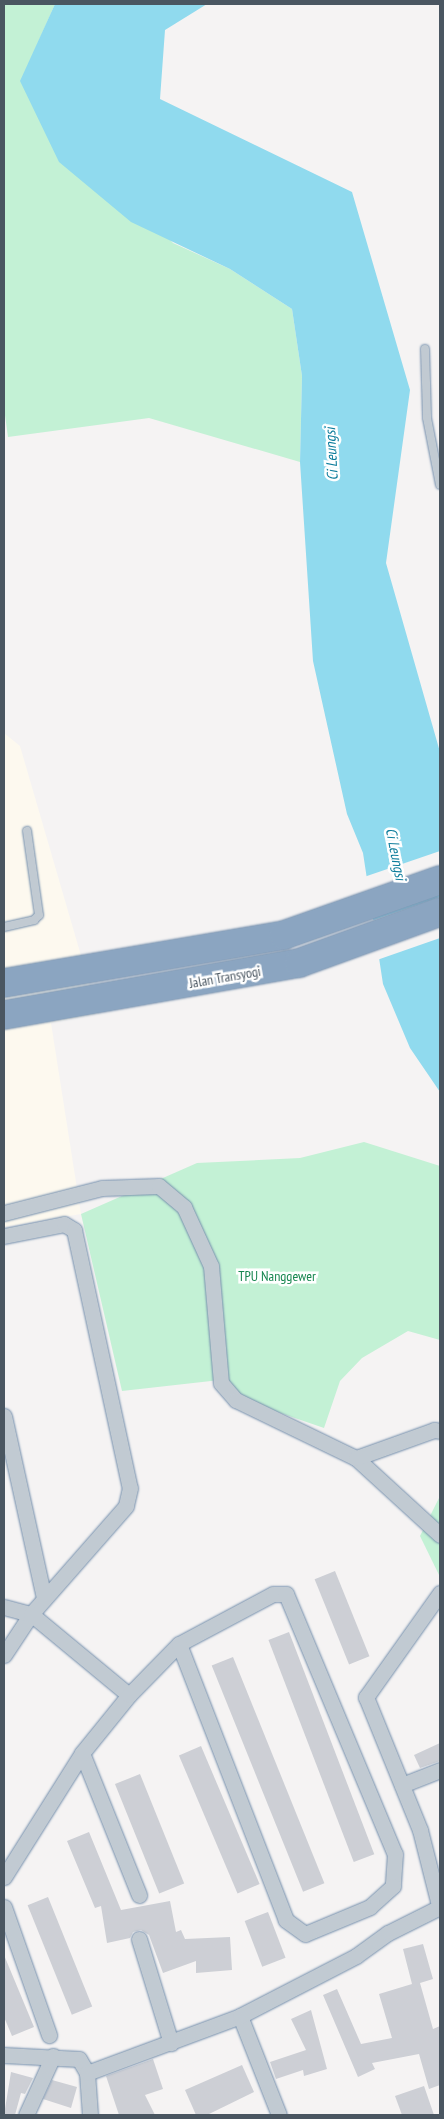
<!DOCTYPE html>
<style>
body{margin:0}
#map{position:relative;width:444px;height:2119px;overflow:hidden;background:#f5f3f3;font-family:"PT Sans Narrow",sans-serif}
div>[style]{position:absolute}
.commercial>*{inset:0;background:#fdf9ef}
.green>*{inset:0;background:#c3f1d5}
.water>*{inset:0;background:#90daee}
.pier>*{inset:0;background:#f5f3f3}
.building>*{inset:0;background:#cdcfd5;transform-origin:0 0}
.roads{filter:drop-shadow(0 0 1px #7690ad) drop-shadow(0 0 1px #7690ad)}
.lane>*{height:8px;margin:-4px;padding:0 4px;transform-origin:4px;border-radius:4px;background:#c1cad2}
.street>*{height:15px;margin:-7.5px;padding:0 7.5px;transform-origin:7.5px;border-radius:7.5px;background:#c1cad2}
.highway>*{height:28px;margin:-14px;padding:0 14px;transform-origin:14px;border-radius:14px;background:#8ba5c1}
span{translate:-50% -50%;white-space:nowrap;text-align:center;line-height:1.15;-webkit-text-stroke:5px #fff;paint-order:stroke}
.street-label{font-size:14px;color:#4a5661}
.park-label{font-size:14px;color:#17864f}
.water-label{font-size:15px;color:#0c7c9b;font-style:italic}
.frame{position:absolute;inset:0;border:5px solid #4a5661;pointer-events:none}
</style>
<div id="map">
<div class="commercial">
<div style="clip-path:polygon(4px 733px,20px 746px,98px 1014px,51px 1023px,81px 1214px,4px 1227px)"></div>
</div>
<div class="green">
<div style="clip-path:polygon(4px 4px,55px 4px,21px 81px,173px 243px,230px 269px,292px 309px,302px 376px,300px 462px,149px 418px,8px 437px,4px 408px)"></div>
<div style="clip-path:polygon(364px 1142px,440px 1166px,440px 1340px,408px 1331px,362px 1358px,340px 1381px,324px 1428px,257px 1405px,220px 1380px,122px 1391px,81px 1214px,197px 1163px,300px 1158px)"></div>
<div style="clip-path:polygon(440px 1496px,440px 1577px,420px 1536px)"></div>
</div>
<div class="water">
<div style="clip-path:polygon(55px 4px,207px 4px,165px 30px,160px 99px,352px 192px,410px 390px,386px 563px,440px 752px,440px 1092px,410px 1048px,383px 984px,363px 853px,347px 814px,313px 661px,300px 462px,302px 376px,292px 309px,230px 269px,131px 222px,59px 162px,20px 81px)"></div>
</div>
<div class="pier">
<div style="clip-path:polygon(440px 851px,440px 892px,370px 916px,364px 877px)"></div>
<div style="clip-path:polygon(440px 897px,440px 938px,377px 960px,371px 921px)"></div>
</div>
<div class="building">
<div style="left:335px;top:1571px;width:92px;height:22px;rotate:68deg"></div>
<div style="left:289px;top:1632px;width:238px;height:22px;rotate:69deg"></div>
<div style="left:233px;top:1657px;width:244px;height:23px;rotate:68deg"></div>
<div style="clip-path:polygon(440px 1743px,440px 1761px,420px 1768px,414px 1755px)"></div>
<div style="left:201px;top:1746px;width:150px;height:24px;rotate:67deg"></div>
<div style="left:140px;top:1774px;width:118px;height:27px;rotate:68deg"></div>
<div style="clip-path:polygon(89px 1832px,121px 1910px,170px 1901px,176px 1932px,181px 1930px,185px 1939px,230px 1937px,232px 1970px,196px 1973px,196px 1961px,163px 1973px,149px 1935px,141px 1930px,133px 1932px,130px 1938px,107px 1943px,101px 1906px,95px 1908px,67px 1841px)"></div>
<div style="left:48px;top:1897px;width:118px;height:22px;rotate:68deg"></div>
<div style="left:268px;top:1912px;width:49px;height:25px;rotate:69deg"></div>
<div style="clip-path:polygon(423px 1944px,433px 1979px,420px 1983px,433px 2029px,440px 2026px,440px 2085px,429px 2089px,419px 2054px,372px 2063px,375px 2069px,358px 2077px,323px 1995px,337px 1989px,361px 2044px,392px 2038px,379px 1994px,412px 1984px,403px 1949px)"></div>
<div style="clip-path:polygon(4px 1955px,34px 2027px,12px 2036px,4px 2017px)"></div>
<div style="clip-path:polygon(311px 2010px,327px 2069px,304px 2076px,303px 2070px,276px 2079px,270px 2062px,306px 2050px,291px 2019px)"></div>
<div style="clip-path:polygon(153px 2059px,163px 2089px,145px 2095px,155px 2115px,119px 2115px,106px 2076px)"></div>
<div style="clip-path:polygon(242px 2065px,254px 2092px,207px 2115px,196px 2115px,185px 2090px)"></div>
<div style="clip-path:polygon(11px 2072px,33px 2078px,25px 2094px,21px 2093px,15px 2115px,4px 2115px)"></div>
<div style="clip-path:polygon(52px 2080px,77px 2087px,71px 2108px,43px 2099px)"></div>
<div style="clip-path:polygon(424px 2086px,434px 2115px,402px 2115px,395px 2096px)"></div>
</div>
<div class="roads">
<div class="lane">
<div style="left:425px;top:349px;width:69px;rotate:88.3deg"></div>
<div style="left:427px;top:418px;width:68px;rotate:79deg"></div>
<div style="left:4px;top:927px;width:31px;rotate:-13deg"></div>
<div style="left:34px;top:920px;width:7px;rotate:-45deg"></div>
<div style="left:39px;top:915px;width:85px;rotate:-98.1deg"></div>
</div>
<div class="street">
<div style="left:4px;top:1213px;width:101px;rotate:-14.3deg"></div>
<div style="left:102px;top:1188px;width:57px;rotate:-2deg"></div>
<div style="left:159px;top:1186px;width:33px;rotate:40deg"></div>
<div style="left:184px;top:1207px;width:65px;rotate:65.4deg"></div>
<div style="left:211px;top:1266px;width:117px;rotate:85.1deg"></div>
<div style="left:221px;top:1383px;width:23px;rotate:49deg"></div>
<div style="left:236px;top:1400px;width:133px;rotate:25.8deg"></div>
<div style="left:356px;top:1458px;width:114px;rotate:42.5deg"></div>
<div style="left:4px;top:1236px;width:61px;rotate:-11.3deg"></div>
<div style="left:64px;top:1224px;width:12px;rotate:31deg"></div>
<div style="left:74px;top:1230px;width:264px;rotate:77.8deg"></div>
<div style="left:130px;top:1488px;width:18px;rotate:103deg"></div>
<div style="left:126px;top:1506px;width:144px;rotate:131.3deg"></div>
<div style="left:31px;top:1614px;width:49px;rotate:123.4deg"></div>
<div style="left:4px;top:1416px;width:186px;rotate:77.6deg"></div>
<div style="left:356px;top:1458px;width:83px;rotate:-19.7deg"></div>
<div style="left:434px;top:1430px;width:6px;rotate:9deg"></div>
<div style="left:440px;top:1593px;width:128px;rotate:125.4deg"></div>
<div style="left:366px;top:1697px;width:144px;rotate:67.9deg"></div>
<div style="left:420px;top:1830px;width:81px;rotate:75.8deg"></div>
<div style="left:4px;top:1607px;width:28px;rotate:15deg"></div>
<div style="left:31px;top:1614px;width:127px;rotate:39.6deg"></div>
<div style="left:82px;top:1753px;width:153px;rotate:68.1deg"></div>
<div style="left:402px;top:1785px;width:41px;rotate:-21.5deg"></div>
<div style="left:4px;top:1877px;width:146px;rotate:-57.8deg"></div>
<div style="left:82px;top:1753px;width:75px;rotate:-51deg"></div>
<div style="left:129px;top:1695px;width:71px;rotate:-45.6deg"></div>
<div style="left:179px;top:1644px;width:106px;rotate:-28deg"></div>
<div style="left:273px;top:1594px;width:13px"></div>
<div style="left:286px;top:1594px;width:282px;rotate:67.3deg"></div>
<div style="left:395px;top:1854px;width:32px;rotate:94deg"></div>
<div style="left:393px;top:1886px;width:31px;rotate:138deg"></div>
<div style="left:370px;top:1907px;width:70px;rotate:157.4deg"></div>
<div style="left:305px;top:1934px;width:24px;rotate:-144deg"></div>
<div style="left:286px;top:1920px;width:296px;rotate:-111.2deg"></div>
<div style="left:4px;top:1907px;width:136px;rotate:70.6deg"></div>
<div style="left:139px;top:1939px;width:109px;rotate:72.9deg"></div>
<div style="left:240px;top:2016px;width:106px;rotate:68.5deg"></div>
<div style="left:4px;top:2055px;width:75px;rotate:3.1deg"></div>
<div style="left:79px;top:2059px;width:16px;rotate:60deg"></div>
<div style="left:87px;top:2073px;width:42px;rotate:85.9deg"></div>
<div style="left:87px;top:2073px;width:163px;rotate:-20.4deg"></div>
<div style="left:240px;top:2016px;width:131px;rotate:-27.3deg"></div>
<div style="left:356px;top:1956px;width:39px;rotate:-36deg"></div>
<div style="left:388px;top:1933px;width:58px;rotate:-26.6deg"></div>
<div style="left:26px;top:2115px;width:65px;rotate:-65.4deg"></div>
</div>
<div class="highway">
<div style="left:4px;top:983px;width:284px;rotate:-9.7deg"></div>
<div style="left:284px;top:935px;width:165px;rotate:-19.4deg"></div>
<div style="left:4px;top:1015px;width:300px;rotate:-10deg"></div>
<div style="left:299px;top:963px;width:150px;rotate:-19.9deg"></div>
</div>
</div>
<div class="street-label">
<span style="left:225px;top:977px;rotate:-10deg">Jalan Transyogi</span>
</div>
<div class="park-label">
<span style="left:277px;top:1276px">TPU Nanggewer</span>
</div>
<div class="water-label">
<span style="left:331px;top:454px;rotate:-93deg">Ci Leungsi</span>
<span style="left:396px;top:854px;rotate:79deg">Ci Leungsi</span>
</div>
<div class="frame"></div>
</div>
